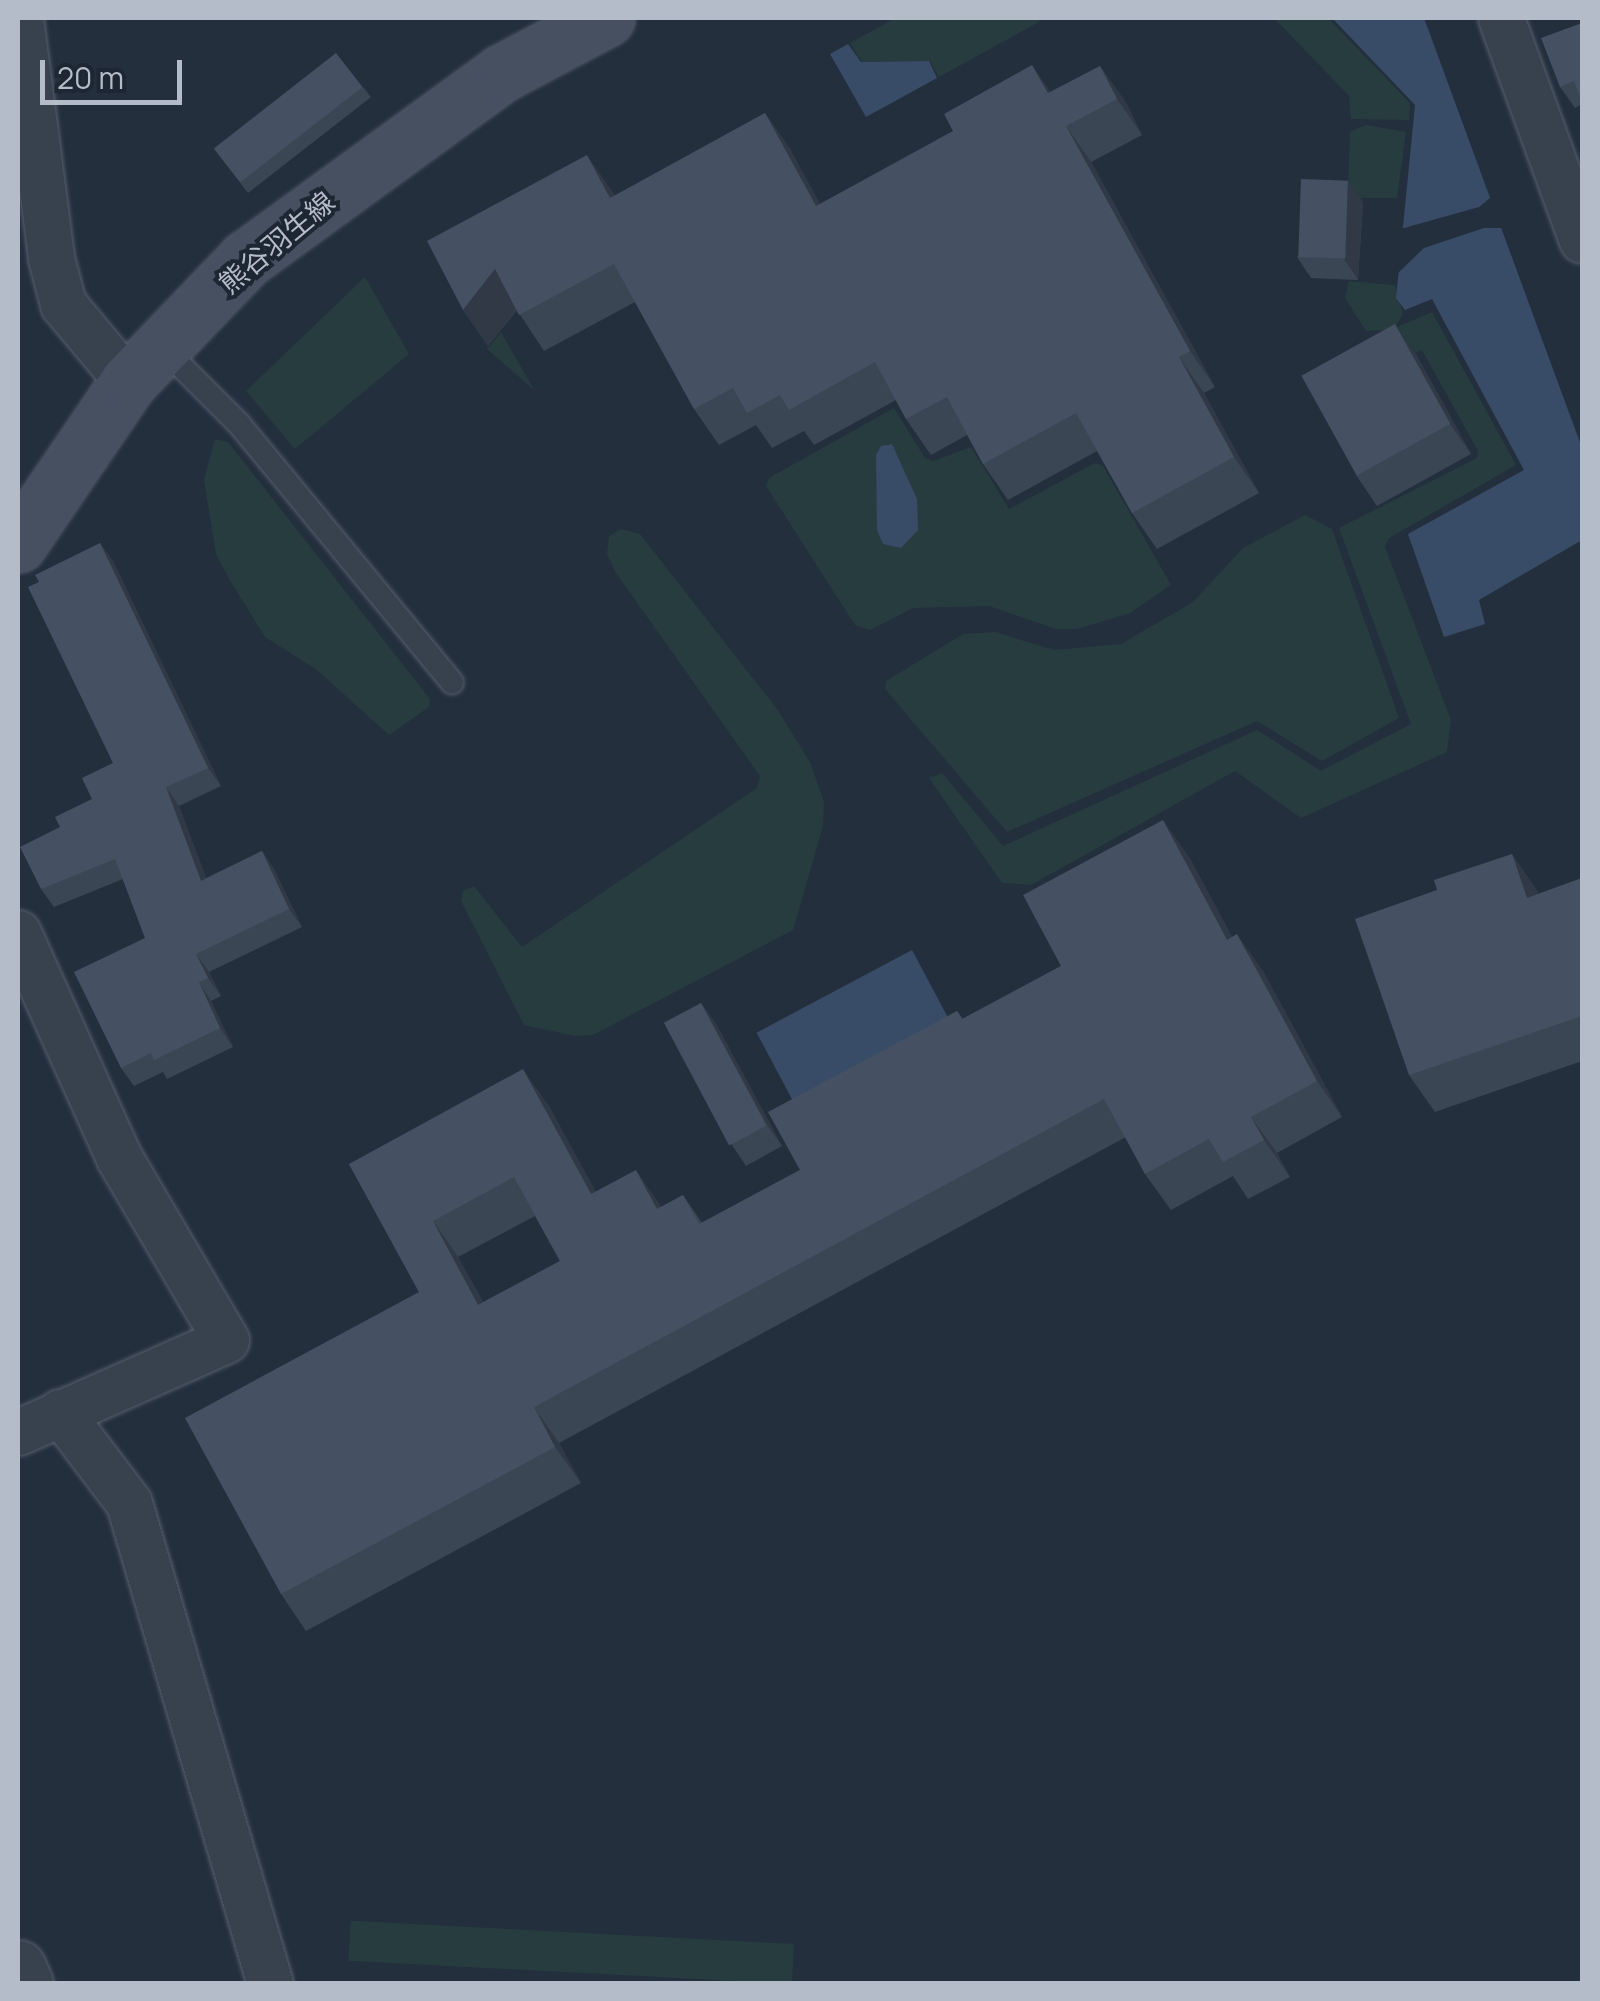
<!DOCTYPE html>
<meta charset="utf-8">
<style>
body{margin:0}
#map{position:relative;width:1600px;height:2001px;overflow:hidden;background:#242f3e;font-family:Manrope,"Noto Sans JP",sans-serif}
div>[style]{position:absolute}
.green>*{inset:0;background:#263c3f;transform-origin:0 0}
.water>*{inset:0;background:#394c67;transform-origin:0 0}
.pier>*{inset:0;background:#242f3e}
.roads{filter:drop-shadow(0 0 2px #565f6c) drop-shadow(0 0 2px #565f6c)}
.service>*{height:22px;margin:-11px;padding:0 11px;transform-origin:11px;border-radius:11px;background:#38414e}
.minor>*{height:45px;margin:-22.5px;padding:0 22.5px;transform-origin:22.5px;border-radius:22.5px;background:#38414e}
.tertiary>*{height:55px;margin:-27.5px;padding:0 27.5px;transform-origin:27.5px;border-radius:27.5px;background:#38414e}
.secondary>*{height:55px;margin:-27.5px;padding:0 27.5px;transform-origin:27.5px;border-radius:27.5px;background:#465061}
.wall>*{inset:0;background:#3b4654}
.shaded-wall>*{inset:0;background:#303945}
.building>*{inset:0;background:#455162;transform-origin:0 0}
span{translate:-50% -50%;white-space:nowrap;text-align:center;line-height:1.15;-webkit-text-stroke:8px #1d2633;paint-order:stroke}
.street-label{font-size:28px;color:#b4bcc9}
.frame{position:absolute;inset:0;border:20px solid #b4bcc9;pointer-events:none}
.scale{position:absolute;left:40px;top:60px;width:142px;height:45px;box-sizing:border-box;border:5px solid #b4bcc9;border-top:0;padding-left:12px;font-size:30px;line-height:35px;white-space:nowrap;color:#b4bcc9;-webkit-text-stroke:8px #1d2633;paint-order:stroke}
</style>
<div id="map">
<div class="green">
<div style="clip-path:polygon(896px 18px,1046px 18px,939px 77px,930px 61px,862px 62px,850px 43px)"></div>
<div style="clip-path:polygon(1274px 18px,1328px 18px,1410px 103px,1409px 120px,1351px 119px,1349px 96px)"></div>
<div style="clip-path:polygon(1366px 125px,1406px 132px,1397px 198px,1355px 198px,1348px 189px,1350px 132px)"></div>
<div style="clip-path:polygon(365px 277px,409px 354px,295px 449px,246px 391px)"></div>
<div style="clip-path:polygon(1349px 281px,1395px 285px,1403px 314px,1395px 328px,1432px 312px,1516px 465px,1389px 538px,1385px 547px,1451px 720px,1447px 752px,1301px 818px,1235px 771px,1031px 885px,1002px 883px,929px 778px,942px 773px,1003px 846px,1257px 730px,1321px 771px,1411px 724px,1339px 528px,1477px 458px,1478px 451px,1422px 350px,1387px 363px,1388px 330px,1366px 331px,1345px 298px)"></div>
<div style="clip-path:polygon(501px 332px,534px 390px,487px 349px)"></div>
<div style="clip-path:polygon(894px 408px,925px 458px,933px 461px,971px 447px,1009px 509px,1095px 463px,1103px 466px,1171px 585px,1130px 613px,1077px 629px,1056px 629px,989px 606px,913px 608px,870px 630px,855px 625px,766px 486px,769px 478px)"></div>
<div style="clip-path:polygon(215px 439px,228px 442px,430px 699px,429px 707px,389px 735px,317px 670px,265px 637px,228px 577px,216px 554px,204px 480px)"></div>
<div style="clip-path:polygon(1305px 515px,1332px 529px,1399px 718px,1322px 761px,1257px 721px,1007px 832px,885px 689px,886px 681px,963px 634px,995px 632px,1054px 650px,1121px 644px,1193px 602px,1243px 548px)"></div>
<div style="clip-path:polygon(621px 529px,640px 534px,777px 709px,810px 762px,824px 802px,823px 826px,793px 930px,593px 1035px,575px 1036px,524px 1025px,461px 901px,463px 891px,474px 886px,522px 947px,757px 788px,760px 776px,616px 573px,607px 554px,609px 536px)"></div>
<div style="left:794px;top:1944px;width:40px;height:444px;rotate:93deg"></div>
</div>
<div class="water">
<div style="clip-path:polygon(1332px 18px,1424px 18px,1582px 448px,1582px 540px,1479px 600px,1485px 624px,1444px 637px,1408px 534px,1524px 470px,1432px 299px,1405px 310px,1396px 298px,1415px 105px)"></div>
<div style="clip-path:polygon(848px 44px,861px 62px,929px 61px,937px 78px,866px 117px,830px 54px)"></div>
<div style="clip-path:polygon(892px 444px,917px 499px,918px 530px,901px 548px,883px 544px,877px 530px,876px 455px,881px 446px)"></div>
<div style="left:912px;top:950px;width:82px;height:176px;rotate:62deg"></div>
</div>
<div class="pier">
<div style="clip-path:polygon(1497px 192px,1510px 228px,1484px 228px,1424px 248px,1398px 273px,1397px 230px,1479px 207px)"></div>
</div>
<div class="roads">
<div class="service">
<div style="left:162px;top:347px;width:109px;rotate:45deg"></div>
<div style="left:239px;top:424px;width:335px;rotate:50.5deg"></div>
</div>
<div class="minor">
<div style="left:20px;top:18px;width:242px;rotate:82.6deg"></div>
<div style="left:51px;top:258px;width:48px;rotate:75.4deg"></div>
<div style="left:63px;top:304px;width:102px;rotate:50.2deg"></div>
<div style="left:1501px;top:18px;width:236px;rotate:70deg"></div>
<div style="left:18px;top:933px;width:244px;rotate:65.8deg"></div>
<div style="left:118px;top:1156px;width:213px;rotate:59.6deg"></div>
<div style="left:226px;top:1340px;width:227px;rotate:156.1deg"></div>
<div style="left:60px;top:1412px;width:114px;rotate:52.8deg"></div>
<div style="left:129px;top:1503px;width:501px;rotate:73.66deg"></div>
</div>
<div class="tertiary">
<div style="left:18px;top:1968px;width:17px;rotate:66deg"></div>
</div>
<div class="secondary">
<div style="left:18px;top:544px;width:196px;rotate:-55.8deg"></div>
<div style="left:128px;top:382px;width:170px;rotate:-46.2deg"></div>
<div style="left:246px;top:259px;width:316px;rotate:-36deg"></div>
<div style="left:502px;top:73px;width:118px;rotate:-27.9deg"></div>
</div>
</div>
<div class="wall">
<div style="clip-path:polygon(1582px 23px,1582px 104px,1575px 108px,1560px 87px)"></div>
<div style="clip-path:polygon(1100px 66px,1125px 101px,1142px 135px,1091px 162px,1215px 387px,1204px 393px,1259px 493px,1157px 549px,1132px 513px,1097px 451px,1008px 500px,983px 464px,967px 435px,931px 455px,906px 419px,896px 400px,814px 445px,804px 431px,772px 448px,756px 425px,719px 445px,694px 409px,635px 302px,544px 351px,517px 310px,488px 346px,463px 310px,612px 191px,615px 196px,765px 113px,790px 149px,820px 204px,1051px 92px)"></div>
<div style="clip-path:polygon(363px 87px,371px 97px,248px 193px,215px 150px)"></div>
<div style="clip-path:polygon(1363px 202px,1358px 280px,1311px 278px,1297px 257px)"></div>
<div style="clip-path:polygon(1416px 354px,1471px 454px,1377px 506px,1356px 475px)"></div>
<div style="clip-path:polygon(100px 543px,113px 561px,221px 786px,179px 806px,206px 878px,262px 851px,274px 869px,302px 927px,209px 972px,221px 996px,211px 1001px,233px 1047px,167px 1079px,163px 1072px,134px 1086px,121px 1068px,145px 938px,123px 879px,54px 907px,41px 889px,60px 827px,92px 799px,113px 763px,39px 582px)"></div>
<div style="clip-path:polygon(1512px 854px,1538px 894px,1582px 878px,1582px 1061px,1435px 1112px,1409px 1075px,1437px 890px)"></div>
<div style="clip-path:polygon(evenodd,1189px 857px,1232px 937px,1263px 971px,1342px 1117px,1277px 1153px,1290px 1177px,1248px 1199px,1233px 1176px,1171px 1210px,1145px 1174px,1126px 1137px,559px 1443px,581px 1483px,306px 1631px,281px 1594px,419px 1292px,349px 1164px,549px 1106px,595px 1192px,661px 1207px,683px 1195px,702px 1223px,800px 1170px,957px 1011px,963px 1019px,1061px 966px,1189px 857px,535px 1216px,560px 1261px,483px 1302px,458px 1257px,535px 1216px)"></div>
<div style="clip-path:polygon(701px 1003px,716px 1024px,782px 1146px,746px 1166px,732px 1145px)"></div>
</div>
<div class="shaded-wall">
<div style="clip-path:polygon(1032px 65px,1057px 101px,1073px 129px,1048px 93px)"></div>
<div style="clip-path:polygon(1100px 66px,1125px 101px,1142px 135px,1117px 99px)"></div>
<div style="clip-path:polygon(765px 113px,790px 149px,841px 242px,816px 206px)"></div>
<div style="clip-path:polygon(1066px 126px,1091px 162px,1215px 387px,1190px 351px)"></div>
<div style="clip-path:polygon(587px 155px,612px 191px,635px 234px,610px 198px)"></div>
<div style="clip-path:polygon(1348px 181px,1363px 202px,1358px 280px,1344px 259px)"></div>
<div style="clip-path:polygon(495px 269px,520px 305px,488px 346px,463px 310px)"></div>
<div style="clip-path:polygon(1395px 324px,1416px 354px,1471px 454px,1450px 424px)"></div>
<div style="clip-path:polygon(1179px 357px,1204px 393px,1259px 493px,1234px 457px)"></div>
<div style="clip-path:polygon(100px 543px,113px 561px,221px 786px,208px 768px)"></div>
<div style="clip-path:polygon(166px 787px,179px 806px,214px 899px,201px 881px)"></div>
<div style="clip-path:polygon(1163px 820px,1189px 857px,1253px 976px,1227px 940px)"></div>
<div style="clip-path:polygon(262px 851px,274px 869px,302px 927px,289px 909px)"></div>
<div style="clip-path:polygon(1512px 854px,1537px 890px,1553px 934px,1527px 898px)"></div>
<div style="clip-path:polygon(1237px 934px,1263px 971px,1342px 1117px,1317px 1081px)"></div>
<div style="clip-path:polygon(196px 954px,209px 972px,221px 996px,208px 978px)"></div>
<div style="clip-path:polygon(199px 982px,211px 1001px,233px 1047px,220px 1028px)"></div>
<div style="clip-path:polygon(701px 1003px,716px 1024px,782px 1146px,767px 1125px)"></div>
<div style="clip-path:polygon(523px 1069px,549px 1106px,617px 1230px,591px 1194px)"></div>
<div style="clip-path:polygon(1251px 1117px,1277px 1153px,1290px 1177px,1264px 1140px)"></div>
<div style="clip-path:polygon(636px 1170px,661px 1206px,657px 1209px)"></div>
<div style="clip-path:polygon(433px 1221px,458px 1257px,504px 1341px,478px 1305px)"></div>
<div style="clip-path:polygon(534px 1407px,559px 1443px,581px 1483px,555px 1447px)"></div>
</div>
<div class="building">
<div style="clip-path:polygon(1582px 23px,1582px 101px,1574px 81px,1560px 87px,1541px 38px)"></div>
<div style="left:336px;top:53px;width:43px;height:155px;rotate:52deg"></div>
<div style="clip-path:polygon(1032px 65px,1048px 93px,1100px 66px,1117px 99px,1066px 126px,1190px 351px,1179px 357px,1234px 457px,1132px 513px,1076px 413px,983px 464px,947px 397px,906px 419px,875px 362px,789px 410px,780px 395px,747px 413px,733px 388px,694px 409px,614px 264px,519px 315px,495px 269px,463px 310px,427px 241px,587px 155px,610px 198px,765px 113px,816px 206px,953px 131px,944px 114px)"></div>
<div style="left:1301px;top:179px;width:47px;height:78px;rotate:2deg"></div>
<div style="left:1395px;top:324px;width:114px;height:107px;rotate:61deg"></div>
<div style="clip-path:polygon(100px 543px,208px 768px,166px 787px,201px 881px,262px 851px,289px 909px,196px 954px,208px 978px,199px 982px,220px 1028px,154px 1060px,151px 1053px,121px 1068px,74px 972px,145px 938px,115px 859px,41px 889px,20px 847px,60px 827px,55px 817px,92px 799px,82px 778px,113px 763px,28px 587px,39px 582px,35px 575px)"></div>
<div style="clip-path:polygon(evenodd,1163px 820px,1227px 940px,1237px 934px,1317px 1081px,1251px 1117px,1264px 1140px,1223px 1162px,1209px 1139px,1145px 1174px,1104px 1099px,534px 1407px,555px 1447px,281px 1594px,185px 1418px,419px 1292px,349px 1164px,523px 1069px,591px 1194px,636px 1170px,657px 1209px,683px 1195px,699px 1224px,800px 1170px,768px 1112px,957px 1011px,962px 1019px,1061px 966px,1023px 895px,1163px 820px,514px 1177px,560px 1261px,478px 1305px,433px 1221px,514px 1177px)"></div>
<div style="clip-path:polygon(1512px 854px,1527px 898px,1582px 878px,1582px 1016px,1409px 1075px,1355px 919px,1437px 890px,1434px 880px)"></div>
<div style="left:701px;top:1003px;width:139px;height:42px;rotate:62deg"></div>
</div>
<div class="street-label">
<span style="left:276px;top:242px;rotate:-40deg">熊谷羽生線</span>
</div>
<div class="frame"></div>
<div class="scale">20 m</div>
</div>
